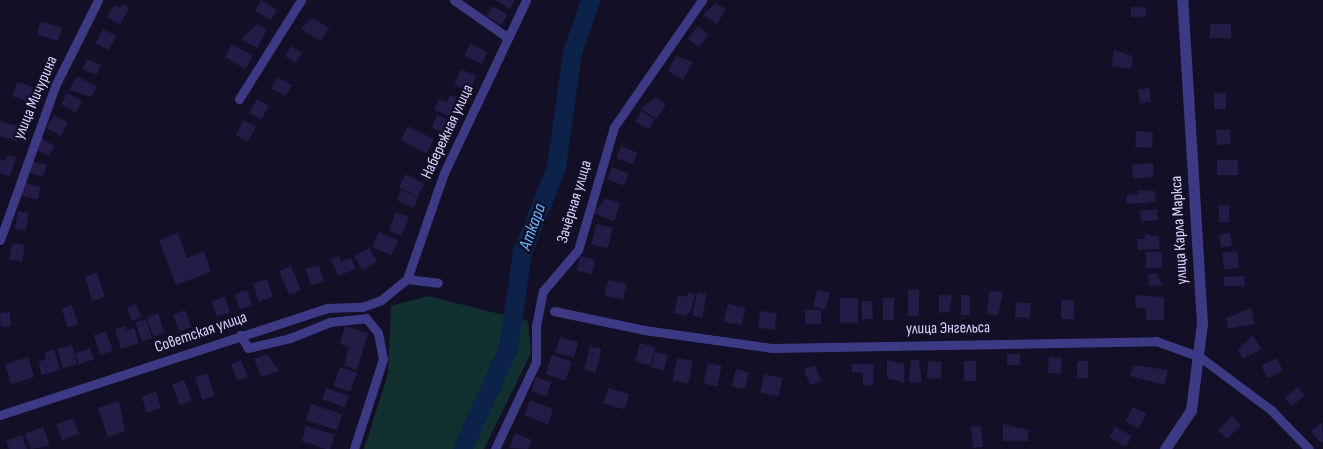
<!DOCTYPE html>
<meta charset="utf-8">
<style>
body{margin:0}
#map{position:relative;width:1323px;height:449px;overflow:hidden;background:#130f26;font-family:"Sofia Sans Condensed",sans-serif}
div>[style]{position:absolute}
.green>*{inset:0;background:#12302f}
.river>*{height:19px;margin:-9.5px;padding:0 9.5px;transform-origin:9.5px;border-radius:9.5px;background:#0c2248}
.building>*{inset:0;background:#241b47;transform-origin:0 0}
.minor>*{height:9px;margin:-4.5px;padding:0 4.5px;transform-origin:4.5px;border-radius:4.5px;background:#3d3a85}
.tertiary>*{height:11px;margin:-5.5px;padding:0 5.5px;transform-origin:5.5px;border-radius:5.5px;background:#3d3a85}
span{translate:-50% -50%;white-space:nowrap;text-align:center;line-height:1.15;-webkit-text-stroke:5px #130f26;paint-order:stroke}
.street-label{font-size:16px;color:#d9d4ff}
.water-label{font-size:18px;color:#62b6ff;font-style:italic}
</style>
<div id="map">
<div class="green">
<div style="clip-path:polygon(428px 296px,528px 321px,531px 353px,484px 449px,364px 449px,388px 374px,391px 306px)"></div>
</div>
<div class="river">
<div style="left:462px;top:449px;width:111px;rotate:-65.5deg"></div>
<div style="left:508px;top:348px;width:97px;rotate:-81.7deg"></div>
<div style="left:522px;top:252px;width:92px;rotate:-68.2deg"></div>
<div style="left:556px;top:167px;width:116px;rotate:-82.1deg"></div>
<div style="left:572px;top:52px;width:55px;rotate:-70.9deg"></div>
</div>
<div class="building">
<div style="left:261px;top:0;width:19px;height:12px;rotate:32deg"></div>
<div style="clip-path:polygon(495px 0,515px 0,510px 9px)"></div>
<div style="clip-path:polygon(716px 3px,726px 9px,717px 24px,703px 15px)"></div>
<div style="clip-path:polygon(122px 4px,129px 8px,120px 25px,107px 17px,114px 5px,120px 8px)"></div>
<div style="left:493px;top:6px;width:17px;height:12px;rotate:33deg"></div>
<div style="left:1146px;top:7px;width:10px;height:15px;rotate:90deg"></div>
<div style="clip-path:polygon(312px 18px,329px 28px,321px 41px,301px 29px)"></div>
<div style="left:41px;top:21px;width:22px;height:14px;rotate:18deg"></div>
<div style="clip-path:polygon(257px 24px,267px 30px,257px 48px,241px 39px)"></div>
<div style="left:1231px;top:24px;width:14px;height:21px;rotate:90deg"></div>
<div style="left:698px;top:26px;width:14px;height:16px;rotate:39deg"></div>
<div style="left:103px;top:29px;width:15px;height:16px;rotate:28deg"></div>
<div style="left:232px;top:44px;width:24px;height:15px;rotate:30deg"></div>
<div style="left:470px;top:44px;width:19px;height:13px;rotate:25deg"></div>
<div style="left:291px;top:46px;width:13px;height:12px;rotate:32deg"></div>
<div style="clip-path:polygon(1114px 50px,1133px 56px,1131px 69px,1112px 66px)"></div>
<div style="clip-path:polygon(676px 56px,693px 62px,683px 80px,668px 71px)"></div>
<div style="left:87px;top:59px;width:15px;height:11px;rotate:23deg"></div>
<div style="left:461px;top:69px;width:17px;height:17px;rotate:25deg"></div>
<div style="clip-path:polygon(77px 76px,97px 87px,91px 97px,69px 90px)"></div>
<div style="left:277px;top:77px;width:17px;height:13px;rotate:28deg"></div>
<div style="left:17px;top:82px;width:21px;height:15px;rotate:19deg"></div>
<div style="left:1149px;top:88px;width:14px;height:11px;rotate:82deg"></div>
<div style="left:67px;top:93px;width:17px;height:13px;rotate:28deg"></div>
<div style="left:1214px;top:93px;width:12px;height:16px"></div>
<div style="clip-path:polygon(450px 95px,463px 101px,454px 119px,434px 110px,439px 99px,447px 102px)"></div>
<div style="clip-path:polygon(655px 97px,666px 104px,657px 119px,641px 109px)"></div>
<div style="left:257px;top:99px;width:14px;height:16px;rotate:30deg"></div>
<div style="left:641px;top:111px;width:16px;height:12px;rotate:30deg"></div>
<div style="left:54px;top:115px;width:16px;height:15px;rotate:30deg"></div>
<div style="left:437px;top:115px;width:16px;height:14px;rotate:22deg"></div>
<div style="left:244px;top:120px;width:14px;height:17px;rotate:30deg"></div>
<div style="clip-path:polygon(0 121px,21px 127px,17px 141px,0 136px)"></div>
<div style="left:408px;top:126px;width:29px;height:16px;rotate:27deg"></div>
<div style="left:1230px;top:129px;width:15px;height:14px;rotate:86deg"></div>
<div style="left:1136px;top:131px;width:17px;height:16px;rotate:3deg"></div>
<div style="left:41px;top:138px;width:16px;height:12px;rotate:30deg"></div>
<div style="left:621px;top:146px;width:18px;height:13px;rotate:22deg"></div>
<div style="clip-path:polygon(7px 155px,16px 157px,10px 176px,0 173px,0 159px,5px 161px)"></div>
<div style="left:1238px;top:160px;width:15px;height:21px;rotate:90deg"></div>
<div style="left:32px;top:161px;width:15px;height:12px;rotate:16deg"></div>
<div style="left:1153px;top:163px;width:14px;height:21px;rotate:86deg"></div>
<div style="left:612px;top:167px;width:18px;height:13px;rotate:22deg"></div>
<div style="left:406px;top:174px;width:21px;height:15px;rotate:29deg"></div>
<div style="left:25px;top:183px;width:16px;height:13px;rotate:15deg"></div>
<div style="left:401px;top:190px;width:19px;height:11px;rotate:25deg"></div>
<div style="clip-path:polygon(1138px 190px,1155px 191px,1156px 202px,1127px 204px,1126px 195px,1139px 194px)"></div>
<div style="clip-path:polygon(606px 198px,620px 204px,614px 221px,593px 213px)"></div>
<div style="left:1219px;top:205px;width:10px;height:17px"></div>
<div style="left:1157px;top:209px;width:11px;height:17px;rotate:85deg"></div>
<div style="left:18px;top:211px;width:11px;height:18px;rotate:10deg"></div>
<div style="left:396px;top:212px;width:14px;height:20px;rotate:21deg"></div>
<div style="left:596px;top:224px;width:17px;height:21px;rotate:13deg"></div>
<div style="left:379px;top:232px;width:21px;height:16px;rotate:25deg"></div>
<div style="clip-path:polygon(178px 233px,187px 258px,204px 251px,211px 272px,176px 285px,159px 240px)"></div>
<div style="left:1230px;top:233px;width:13px;height:11px;rotate:81deg"></div>
<div style="clip-path:polygon(1145px 234px,1159px 237px,1160px 249px,1138px 250px,1137px 239px,1145px 239px)"></div>
<div style="left:12px;top:243px;width:13px;height:17px;rotate:9deg"></div>
<div style="left:369px;top:248px;width:16px;height:17px;rotate:60deg"></div>
<div style="left:1237px;top:251px;width:17px;height:15px;rotate:83deg"></div>
<div style="left:1162px;top:252px;width:16px;height:16px;rotate:90deg"></div>
<div style="clip-path:polygon(339px 256px,341px 262px,351px 258px,356px 269px,338px 276px,331px 259px)"></div>
<div style="left:580px;top:256px;width:16px;height:15px;rotate:14deg"></div>
<div style="left:319px;top:265px;width:17px;height:14px;rotate:73deg"></div>
<div style="left:291px;top:266px;width:26px;height:13px;rotate:67deg"></div>
<div style="left:97px;top:273px;width:25px;height:13px;rotate:72deg"></div>
<div style="clip-path:polygon(1156px 273px,1163px 285px,1149px 286px,1148px 274px)"></div>
<div style="clip-path:polygon(1244px 276px,1245px 286px,1224px 286px,1223px 277px)"></div>
<div style="left:267px;top:279px;width:19px;height:15px;rotate:72deg"></div>
<div style="left:608px;top:280px;width:19px;height:16px;rotate:12deg"></div>
<div style="left:247px;top:290px;width:16px;height:13px;rotate:72deg"></div>
<div style="left:817px;top:290px;width:13px;height:17px;rotate:13deg"></div>
<div style="left:908px;top:290px;width:11px;height:26px"></div>
<div style="clip-path:polygon(989px 291px,1003px 292px,998px 315px,987px 314px)"></div>
<div style="left:697px;top:292px;width:10px;height:24px;rotate:11deg"></div>
<div style="clip-path:polygon(688px 293px,695px 294px,691px 311px,685px 316px,674px 313px,678px 295px,687px 297px)"></div>
<div style="clip-path:polygon(939px 295px,952px 295px,949px 312px,939px 313px)"></div>
<div style="left:961px;top:295px;width:9px;height:20px"></div>
<div style="clip-path:polygon(1135px 295px,1164px 297px,1164px 320px,1146px 320px,1146px 308px,1136px 308px)"></div>
<div style="left:225px;top:297px;width:16px;height:14px;rotate:72deg"></div>
<div style="left:840px;top:298px;width:18px;height:25px"></div>
<div style="left:883px;top:298px;width:11px;height:22px"></div>
<div style="left:1061px;top:300px;width:13px;height:19px"></div>
<div style="left:872px;top:301px;width:18px;height:11px;rotate:87deg"></div>
<div style="left:1016px;top:302px;width:15px;height:15px;rotate:4deg"></div>
<div style="left:136px;top:304px;width:14px;height:10px;rotate:69deg"></div>
<div style="left:728px;top:304px;width:18px;height:18px;rotate:13deg"></div>
<div style="left:72px;top:305px;width:20px;height:11px;rotate:72deg"></div>
<div style="clip-path:polygon(1251px 308px,1254px 324px,1228px 329px,1226px 318px)"></div>
<div style="left:185px;top:310px;width:18px;height:13px;rotate:68deg"></div>
<div style="left:821px;top:310px;width:14px;height:16px;rotate:90deg"></div>
<div style="left:760px;top:311px;width:17px;height:17px;rotate:7deg"></div>
<div style="left:10px;top:312px;width:14px;height:10px;rotate:86deg"></div>
<div style="left:158px;top:313px;width:21px;height:12px;rotate:71deg"></div>
<div style="left:146px;top:319px;width:20px;height:11px;rotate:72deg"></div>
<div style="clip-path:polygon(125px 326px,126px 330px,134px 328px,139px 343px,121px 349px,115px 329px)"></div>
<div style="clip-path:polygon(345px 326px,368px 333px,357px 370px,344px 366px,349px 347px,340px 344px)"></div>
<div style="left:106px;top:331px;width:21px;height:13px;rotate:71deg"></div>
<div style="clip-path:polygon(1253px 335px,1261px 349px,1243px 359px,1238px 349px)"></div>
<div style="left:560px;top:337px;width:19px;height:16px;rotate:16deg"></div>
<div style="left:640px;top:343px;width:16px;height:19px;rotate:15deg"></div>
<div style="left:72px;top:345px;width:20px;height:15px;rotate:75deg"></div>
<div style="left:590px;top:346px;width:12px;height:24px;rotate:14deg"></div>
<div style="left:90px;top:348px;width:12px;height:16px;rotate:70deg"></div>
<div style="clip-path:polygon(54px 349px,60px 370px,42px 375px,38px 362px,46px 359px,44px 353px)"></div>
<div style="left:655px;top:352px;width:13px;height:16px;rotate:13deg"></div>
<div style="clip-path:polygon(267px 354px,279px 371px,261px 377px,254px 359px)"></div>
<div style="left:1020px;top:354px;width:11px;height:13px;rotate:90deg"></div>
<div style="left:552px;top:355px;width:21px;height:20px;rotate:19deg"></div>
<div style="left:28px;top:357px;width:21px;height:24px;rotate:73deg"></div>
<div style="left:1049px;top:357px;width:13px;height:16px;rotate:4deg"></div>
<div style="left:677px;top:358px;width:16px;height:23px;rotate:11deg"></div>
<div style="left:1276px;top:358px;width:14px;height:17px;rotate:60deg"></div>
<div style="clip-path:polygon(911px 359px,919px 360px,922px 383px,909px 382px)"></div>
<div style="left:241px;top:360px;width:18px;height:11px;rotate:68deg"></div>
<div style="clip-path:polygon(887px 360px,904px 364px,904px 383px,887px 378px)"></div>
<div style="left:928px;top:361px;width:14px;height:17px;rotate:4deg"></div>
<div style="left:964px;top:361px;width:12px;height:20px"></div>
<div style="left:1077px;top:361px;width:11px;height:17px"></div>
<div style="left:708px;top:363px;width:14px;height:21px;rotate:12deg"></div>
<div style="clip-path:polygon(852px 364px,874px 364px,873px 386px,863px 385px,863px 373px,852px 372px)"></div>
<div style="left:815px;top:365px;width:17px;height:12px;rotate:69deg"></div>
<div style="clip-path:polygon(1133px 365px,1168px 370px,1164px 385px,1130px 376px)"></div>
<div style="left:340px;top:367px;width:18px;height:20px;rotate:19deg"></div>
<div style="left:736px;top:369px;width:13px;height:18px;rotate:13deg"></div>
<div style="left:207px;top:373px;width:24px;height:13px;rotate:71deg"></div>
<div style="left:764px;top:374px;width:19px;height:19px;rotate:12deg"></div>
<div style="left:536px;top:377px;width:16px;height:15px;rotate:18deg"></div>
<div style="left:184px;top:380px;width:22px;height:13px;rotate:69deg"></div>
<div style="left:1298px;top:387px;width:11px;height:17px;rotate:52deg"></div>
<div style="left:326px;top:388px;width:24px;height:12px;rotate:19deg"></div>
<div style="left:608px;top:388px;width:22px;height:16px;rotate:16deg"></div>
<div style="left:156px;top:392px;width:17px;height:15px;rotate:73deg"></div>
<div style="left:530px;top:400px;width:25px;height:16px;rotate:21deg"></div>
<div style="clip-path:polygon(119px 401px,125px 431px,108px 437px,98px 408px)"></div>
<div style="left:311px;top:404px;width:33px;height:17px;rotate:18deg"></div>
<div style="left:1133px;top:407px;width:15px;height:16px;rotate:28deg"></div>
<div style="left:1232px;top:416px;width:13px;height:20px;rotate:45deg"></div>
<div style="left:73px;top:418px;width:17px;height:18px;rotate:69deg"></div>
<div style="clip-path:polygon(1322px 422px,1323px 441px,1321px 443px,1311px 431px)"></div>
<div style="clip-path:polygon(1003px 424px,1028px 430px,1028px 441px,1003px 441px)"></div>
<div style="left:306px;top:426px;width:30px;height:16px;rotate:17deg"></div>
<div style="left:981px;top:426px;width:21px;height:10px;rotate:85deg"></div>
<div style="clip-path:polygon(43px 427px,50px 445px,31px 449px,25px 434px)"></div>
<div style="left:1115px;top:427px;width:19px;height:12px;rotate:28deg"></div>
<div style="clip-path:polygon(515px 433px,532px 440px,528px 449px,509px 448px)"></div>
<div style="clip-path:polygon(22px 435px,27px 449px,9px 449px,6px 441px)"></div>
</div>
<div class="minor">
<div style="left:454px;top:0;width:65px;rotate:34.9deg"></div>
<div style="left:239px;top:99px;width:117px;rotate:-57.9deg"></div>
<div style="left:0;top:240px;width:164px;rotate:-70.3deg"></div>
<div style="left:55px;top:86px;width:96px;rotate:-63.4deg"></div>
<div style="left:407px;top:279px;width:112px;rotate:-70.8deg"></div>
<div style="left:444px;top:173px;width:191px;rotate:-64.6deg"></div>
<div style="left:407px;top:279px;width:31px;rotate:7deg"></div>
<div style="left:554px;top:311px;width:92px;rotate:11.9deg"></div>
<div style="left:644px;top:330px;width:129px;rotate:8deg"></div>
<div style="left:772px;top:348px;width:384px;rotate:-1deg"></div>
<div style="left:1156px;top:341px;width:47px;rotate:20deg"></div>
<div style="left:1200px;top:357px;width:89px;rotate:36.7deg"></div>
<div style="left:1271px;top:410px;width:54px;rotate:45.7deg"></div>
<div style="left:240px;top:335px;width:15px;rotate:58deg"></div>
<div style="left:248px;top:348px;width:43px;rotate:-13.4deg"></div>
<div style="left:290px;top:338px;width:43px;rotate:-21.8deg"></div>
<div style="left:330px;top:322px;width:36px;rotate:-6deg"></div>
<div style="left:366px;top:318px;width:19px;rotate:51deg"></div>
<div style="left:378px;top:333px;width:26px;rotate:79deg"></div>
<div style="left:383px;top:359px;width:95px;rotate:107.9deg"></div>
<div style="left:0;top:415px;width:344px;rotate:-18.1deg"></div>
<div style="left:327px;top:308px;width:35px;rotate:-2deg"></div>
<div style="left:362px;top:307px;width:20px;rotate:-20deg"></div>
<div style="left:381px;top:300px;width:33px;rotate:-39deg"></div>
<div style="left:495px;top:449px;width:96px;rotate:-64.8deg"></div>
<div style="left:536px;top:362px;width:36px;rotate:-90deg"></div>
<div style="left:536px;top:326px;width:36px;rotate:-79deg"></div>
<div style="left:543px;top:291px;width:54px;rotate:-49.5deg"></div>
<div style="left:578px;top:250px;width:128px;rotate:-73.7deg"></div>
<div style="left:614px;top:127px;width:155px;rotate:-55.3deg"></div>
</div>
<div class="tertiary">
<div style="left:1165px;top:449px;width:47px;rotate:-56.3deg"></div>
<div style="left:1191px;top:410px;width:88px;rotate:-82.8deg"></div>
<div style="left:1202px;top:323px;width:324px;rotate:-93.5deg"></div>
</div>
<div class="street-label">
<span style="left:36px;top:98px;rotate:-67deg">улица Мичурина</span>
<span style="left:448px;top:132px;rotate:-65deg">Набережная улица</span>
<span style="left:575px;top:202px;rotate:-73deg">Зачёрная улица</span>
<span style="left:1180px;top:230px;rotate:-93deg">улица Карла Маркса</span>
<span style="left:948px;top:329px;rotate:-1deg">улица Энгельса</span>
<span style="left:201px;top:333px;rotate:-19deg">Советская улица</span>
</div>
<div class="water-label">
<span style="left:533px;top:227px;rotate:-70deg">Аткара</span>
</div>
</div>
